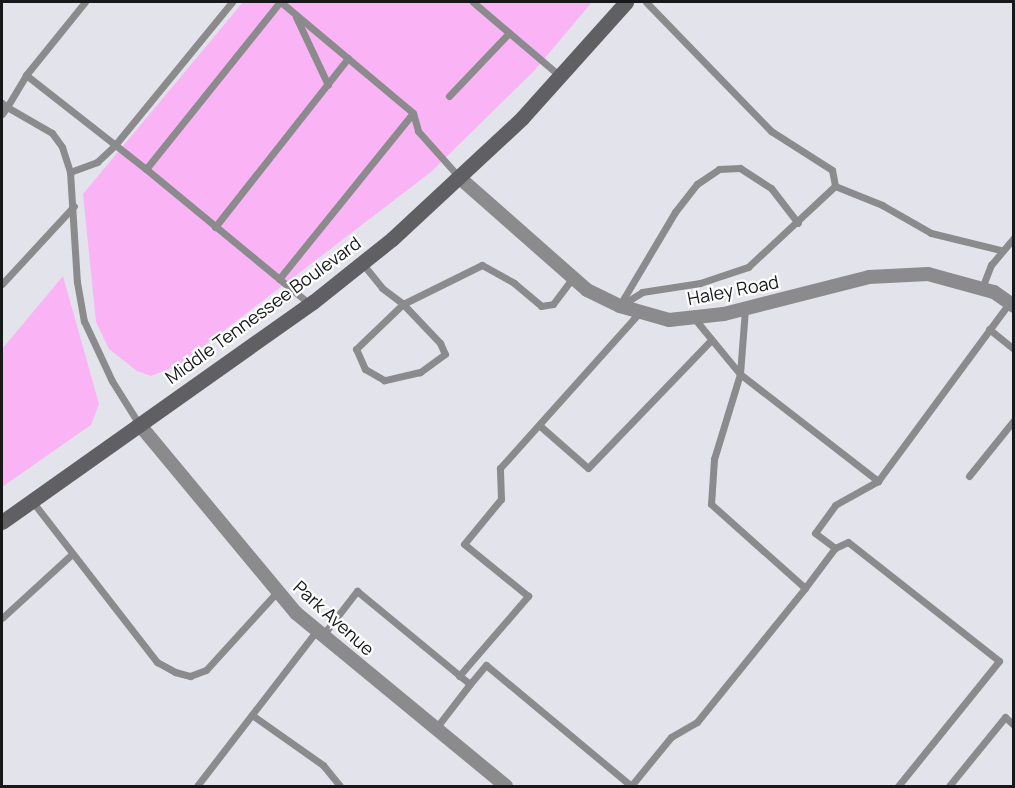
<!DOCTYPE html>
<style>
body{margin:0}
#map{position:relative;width:1015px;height:788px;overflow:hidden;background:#e3e4eb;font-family:Manrope,sans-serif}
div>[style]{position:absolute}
.green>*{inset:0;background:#fab4f5}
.lane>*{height:7px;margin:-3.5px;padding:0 3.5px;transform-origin:3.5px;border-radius:3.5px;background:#8b8a8c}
.street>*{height:14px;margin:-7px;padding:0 7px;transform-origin:7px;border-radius:7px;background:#8b8a8c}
.secondary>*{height:15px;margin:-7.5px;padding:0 7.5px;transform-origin:7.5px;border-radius:7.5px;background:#605f63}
span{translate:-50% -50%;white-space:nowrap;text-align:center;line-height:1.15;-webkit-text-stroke:4.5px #fff;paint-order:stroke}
.street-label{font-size:18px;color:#17181a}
.frame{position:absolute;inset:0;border:3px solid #17181a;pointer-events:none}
</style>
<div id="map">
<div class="green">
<div style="clip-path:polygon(243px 2px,592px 2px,535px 70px,431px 172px,179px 365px,151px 376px,137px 371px,109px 349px,96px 322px,83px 194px)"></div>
<div style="clip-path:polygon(63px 276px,99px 404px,91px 425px,2px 487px,2px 349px)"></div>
</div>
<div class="lane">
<div style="left:473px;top:2px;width:114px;rotate:40.4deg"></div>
<div style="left:646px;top:2px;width:180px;rotate:45.9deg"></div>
<div style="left:771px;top:131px;width:72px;rotate:32.6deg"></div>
<div style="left:832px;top:170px;width:16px;rotate:79deg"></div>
<div style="left:282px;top:3px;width:171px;rotate:40deg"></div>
<div style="left:413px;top:113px;width:19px;rotate:74deg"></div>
<div style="left:418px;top:131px;width:62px;rotate:48.3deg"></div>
<div style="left:296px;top:17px;width:75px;rotate:64.8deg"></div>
<div style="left:26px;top:75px;width:152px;rotate:38.1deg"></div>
<div style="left:146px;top:169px;width:214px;rotate:-51.3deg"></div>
<div style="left:449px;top:96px;width:87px;rotate:-46.4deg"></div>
<div style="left:2px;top:103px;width:6px;rotate:39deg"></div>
<div style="left:7px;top:107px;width:37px;rotate:-59deg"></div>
<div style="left:26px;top:75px;width:94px;rotate:-51.1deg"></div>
<div style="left:2px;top:114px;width:9px;rotate:-54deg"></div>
<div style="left:7px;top:107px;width:52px;rotate:30deg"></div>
<div style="left:52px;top:133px;width:17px;rotate:54deg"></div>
<div style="left:62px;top:147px;width:26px;rotate:72deg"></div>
<div style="left:70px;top:172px;width:110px;rotate:86.4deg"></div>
<div style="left:77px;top:282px;width:40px;rotate:80deg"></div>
<div style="left:84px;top:321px;width:66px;rotate:65deg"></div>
<div style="left:112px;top:381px;width:51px;rotate:57.9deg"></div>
<div style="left:146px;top:169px;width:212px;rotate:39.5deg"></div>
<div style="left:70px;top:172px;width:29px;rotate:-20deg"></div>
<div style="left:97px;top:162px;width:25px;rotate:-43deg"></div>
<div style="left:115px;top:145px;width:185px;rotate:-50.7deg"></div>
<div style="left:215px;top:227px;width:215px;rotate:-51.8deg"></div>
<div style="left:362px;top:263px;width:32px;rotate:51deg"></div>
<div style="left:382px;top:288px;width:26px;rotate:37deg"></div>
<div style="left:403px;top:304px;width:88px;rotate:-26.3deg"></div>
<div style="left:482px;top:265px;width:37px;rotate:29deg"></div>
<div style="left:514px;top:283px;width:35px;rotate:40deg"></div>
<div style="left:541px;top:306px;width:12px;rotate:-9deg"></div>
<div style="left:553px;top:304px;width:34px;rotate:-53deg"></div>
<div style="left:279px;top:279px;width:213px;rotate:-51.1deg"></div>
<div style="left:2px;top:284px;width:106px;rotate:-47.3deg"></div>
<div style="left:982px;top:288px;width:25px;rotate:-69deg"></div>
<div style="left:991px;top:265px;width:35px;rotate:-50deg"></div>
<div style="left:621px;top:303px;width:106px;rotate:-59.3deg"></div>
<div style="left:675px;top:212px;width:36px;rotate:-52deg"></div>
<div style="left:697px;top:184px;width:27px;rotate:-34deg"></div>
<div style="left:719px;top:169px;width:21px;rotate:-3deg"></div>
<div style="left:740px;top:168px;width:37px;rotate:33deg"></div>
<div style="left:771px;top:188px;width:44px;rotate:52.4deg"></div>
<div style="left:403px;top:304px;width:54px;rotate:46.5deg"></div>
<div style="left:440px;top:343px;width:12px;rotate:66deg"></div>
<div style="left:445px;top:354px;width:31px;rotate:144deg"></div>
<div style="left:420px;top:372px;width:37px;rotate:167deg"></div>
<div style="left:384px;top:380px;width:22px;rotate:-150deg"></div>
<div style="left:365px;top:369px;width:22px;rotate:-114deg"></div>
<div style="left:356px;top:349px;width:65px;rotate:-43.8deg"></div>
<div style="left:620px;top:306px;width:26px;rotate:-32deg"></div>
<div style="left:642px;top:292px;width:59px;rotate:-8.8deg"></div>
<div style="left:700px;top:283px;width:51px;rotate:-18.4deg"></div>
<div style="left:748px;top:267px;width:119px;rotate:-43deg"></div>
<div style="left:835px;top:186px;width:51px;rotate:22deg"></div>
<div style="left:882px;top:205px;width:56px;rotate:29.7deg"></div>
<div style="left:931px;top:233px;width:72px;rotate:13.7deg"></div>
<div style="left:745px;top:309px;width:65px;rotate:94.4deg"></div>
<div style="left:740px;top:374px;width:89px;rotate:107deg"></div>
<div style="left:714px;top:459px;width:45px;rotate:93.8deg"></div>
<div style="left:711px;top:504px;width:126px;rotate:41.8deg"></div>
<div style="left:694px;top:318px;width:72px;rotate:50.6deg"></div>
<div style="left:740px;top:374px;width:175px;rotate:37.8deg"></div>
<div style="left:989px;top:329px;width:32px;rotate:39deg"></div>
<div style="left:539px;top:425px;width:65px;rotate:41.3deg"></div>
<div style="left:588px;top:468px;width:178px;rotate:-46.1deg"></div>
<div style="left:969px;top:476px;width:72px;rotate:-51.2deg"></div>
<div style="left:32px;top:501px;width:204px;rotate:52.2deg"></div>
<div style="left:157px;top:662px;width:21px;rotate:29deg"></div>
<div style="left:175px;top:672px;width:16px;rotate:15deg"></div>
<div style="left:190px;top:676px;width:17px;rotate:-21deg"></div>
<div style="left:206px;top:670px;width:107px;rotate:-47.7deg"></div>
<div style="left:835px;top:548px;width:14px;rotate:-25deg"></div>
<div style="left:848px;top:542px;width:192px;rotate:38.2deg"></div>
<div style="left:999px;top:661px;width:161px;rotate:128.9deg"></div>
<div style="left:2px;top:618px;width:95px;rotate:-42.4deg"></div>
<div style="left:323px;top:635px;width:56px;rotate:-52.3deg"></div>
<div style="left:357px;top:591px;width:146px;rotate:39.5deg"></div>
<div style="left:470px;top:684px;width:56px;rotate:127.7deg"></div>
<div style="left:459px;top:676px;width:106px;rotate:-49.2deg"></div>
<div style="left:528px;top:596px;width:82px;rotate:-140.9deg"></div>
<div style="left:464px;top:544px;width:58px;rotate:-50.6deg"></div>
<div style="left:501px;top:499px;width:31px;rotate:-92deg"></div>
<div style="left:500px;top:468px;width:210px;rotate:-48.1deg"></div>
<div style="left:470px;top:684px;width:25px;rotate:-50deg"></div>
<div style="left:486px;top:665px;width:189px;rotate:39.8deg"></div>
<div style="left:631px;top:786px;width:63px;rotate:-50.8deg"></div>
<div style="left:671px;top:737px;width:30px;rotate:-30deg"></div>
<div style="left:697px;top:722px;width:172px;rotate:-51.1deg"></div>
<div style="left:805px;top:588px;width:50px;rotate:-53.1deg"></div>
<div style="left:835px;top:548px;width:25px;rotate:-143deg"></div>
<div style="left:815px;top:533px;width:34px;rotate:-54deg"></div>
<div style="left:835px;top:505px;width:49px;rotate:-29.2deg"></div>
<div style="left:878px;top:481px;width:221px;rotate:-53.6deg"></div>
<div style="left:252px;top:715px;width:87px;rotate:35.2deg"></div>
<div style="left:323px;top:765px;width:27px;rotate:51deg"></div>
<div style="left:197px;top:786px;width:197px;rotate:-52.4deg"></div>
<div style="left:949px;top:786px;width:89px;rotate:-50.9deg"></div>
<div style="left:1005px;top:717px;width:12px;rotate:42deg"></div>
</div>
<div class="street">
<div style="left:461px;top:179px;width:168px;rotate:41.4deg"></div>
<div style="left:587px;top:290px;width:37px;rotate:26deg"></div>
<div style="left:620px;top:306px;width:51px;rotate:15.9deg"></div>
<div style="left:669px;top:320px;width:55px;rotate:-6.2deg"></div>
<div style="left:724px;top:314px;width:150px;rotate:-14.3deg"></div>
<div style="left:869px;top:277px;width:59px;rotate:-2.9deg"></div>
<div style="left:928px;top:274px;width:68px;rotate:15.3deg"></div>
<div style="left:994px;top:292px;width:24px;rotate:35deg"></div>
<div style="left:139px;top:424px;width:246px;rotate:50.3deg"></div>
<div style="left:296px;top:613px;width:272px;rotate:39.5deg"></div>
</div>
<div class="secondary">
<div style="left:2px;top:522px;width:381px;rotate:-35.3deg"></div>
<div style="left:313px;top:302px;width:101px;rotate:-38.6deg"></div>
<div style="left:392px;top:239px;width:178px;rotate:-42.9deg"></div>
<div style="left:522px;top:118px;width:156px;rotate:-48.1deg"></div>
</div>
<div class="street-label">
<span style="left:733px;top:290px;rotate:-11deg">Haley Road</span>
<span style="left:263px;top:310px;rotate:-36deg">Middle Tennessee Boulevard</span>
<span style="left:334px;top:618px;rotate:42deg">Park Avenue</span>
</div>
<div class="frame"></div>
</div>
